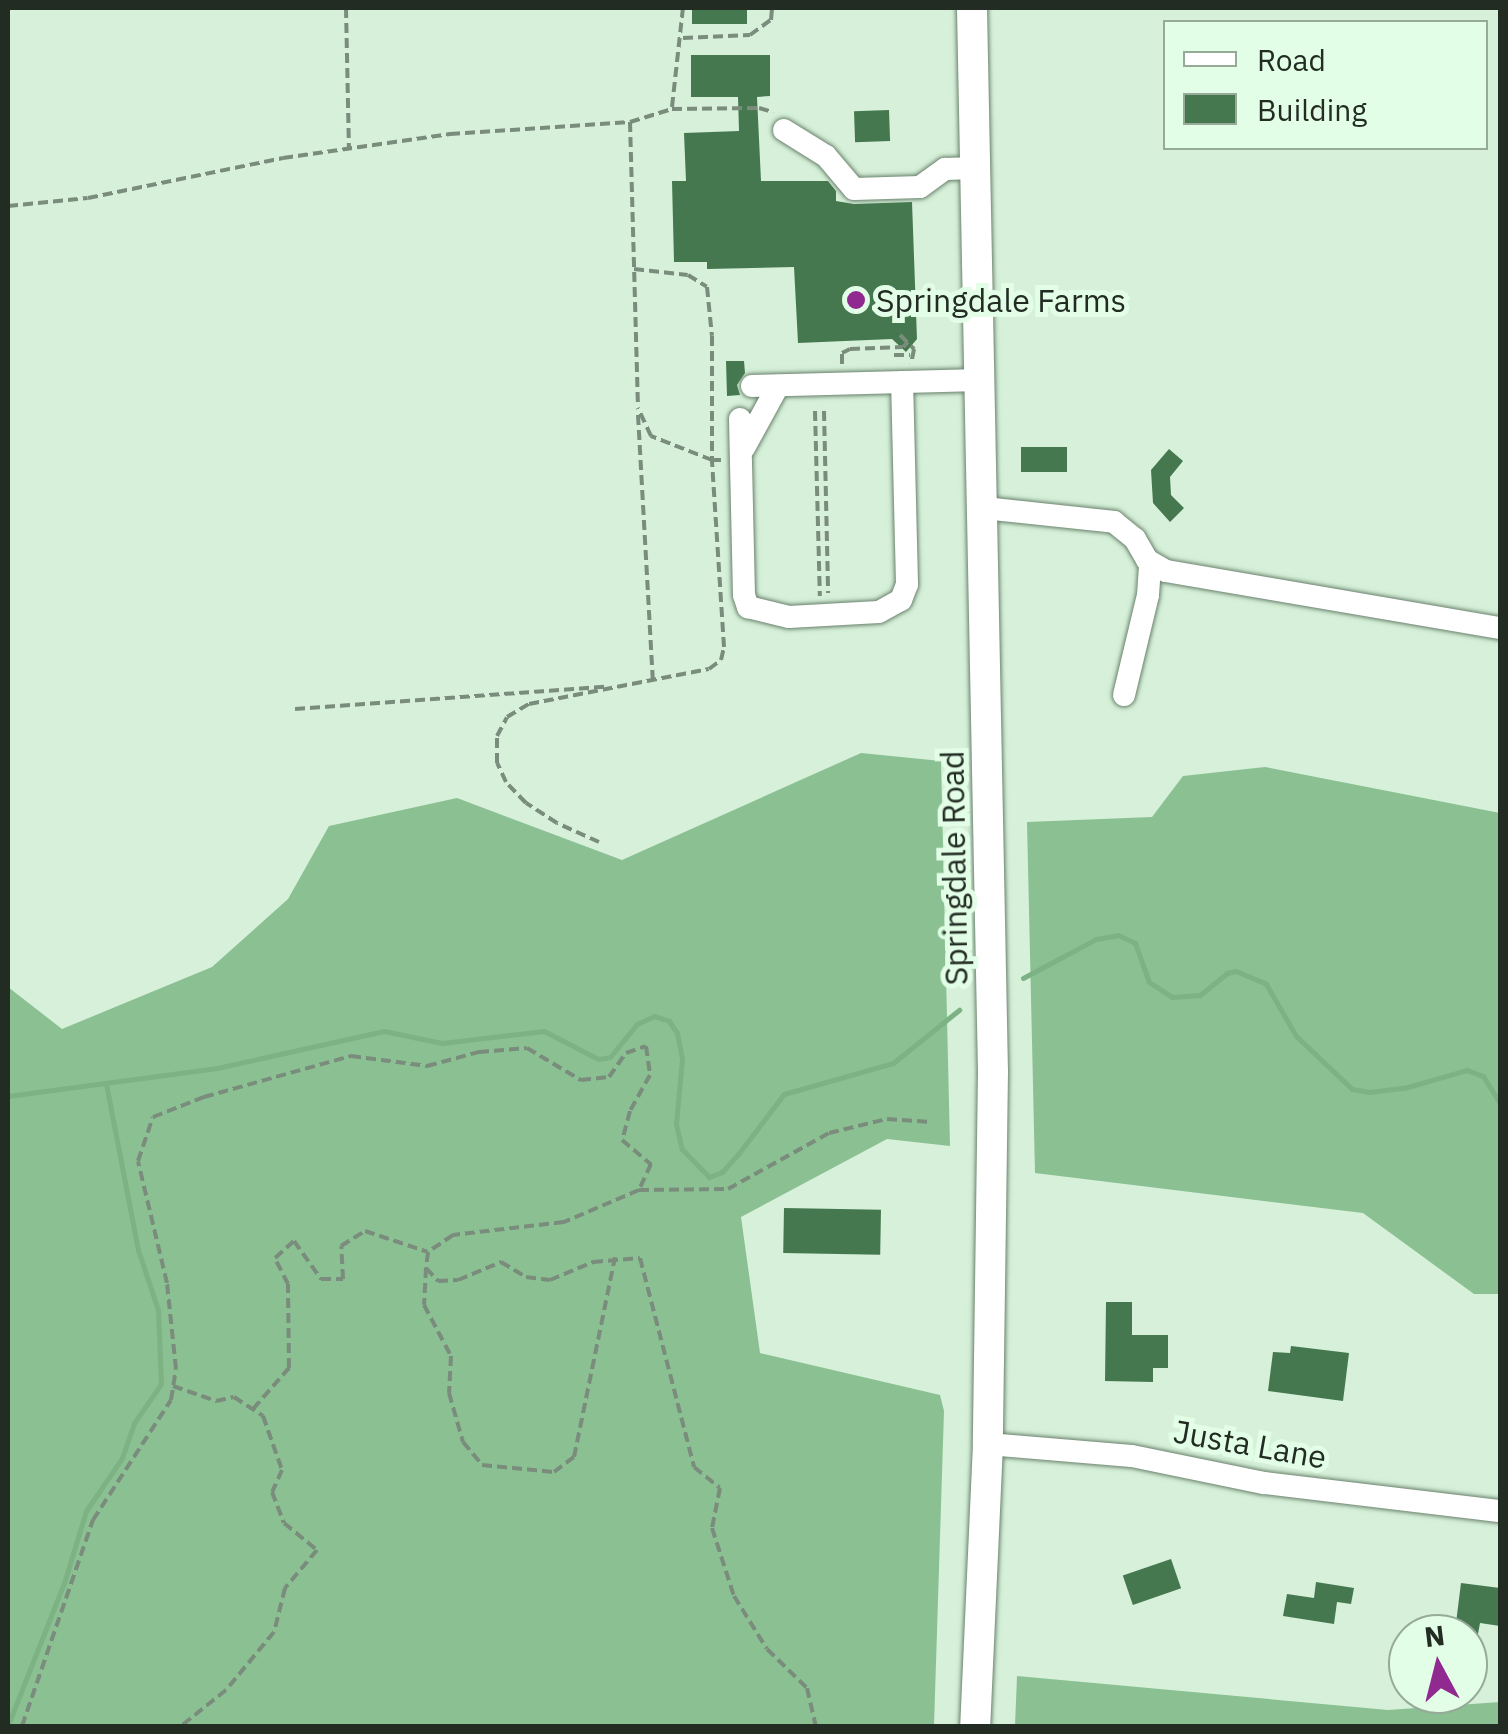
<!DOCTYPE html>
<style>
body{margin:0}
#map{position:relative;width:1508px;height:1734px;overflow:hidden;background:#d6f0d9;font-family:"IBM Plex Sans",sans-serif}
div>[style]{position:absolute}
.forest>*{inset:0;background:#8ac092}
.stream>*{height:5px;margin:-2.5px;padding:0 2.5px;transform-origin:2.5px;border-radius:2.5px;background:#7db285}
.building>*{inset:0;background:#45784e;transform-origin:0 0}
.path>*{height:4px;margin-top:-2px;transform-origin:0;background:repeating-linear-gradient(90deg,#7a8c7c 0 10px,transparent 0 15px)}
.roads{filter:drop-shadow(0 0 2px #6a826d) drop-shadow(0 0 2px #6a826d)}
.minor>*{height:22px;margin:-11px;padding:0 11px;transform-origin:11px;border-radius:11px;background:#fff}
.major>*{height:30px;margin:-15px;padding:0 15px;transform-origin:15px;border-radius:15px;background:#fff}
.dots>*{width:28px;height:28px;translate:-50% -50%;box-sizing:border-box;border:5px solid #e3fee6;border-radius:50%}
span{translate:-50% -50%;white-space:nowrap;text-align:center;line-height:1.15;-webkit-text-stroke:10px #e3fee6;paint-order:stroke}
.poi-label{font-size:32px;color:#222c23}
.left{translate:0 -50%;text-align:left}
.street-label{font-size:32px;color:#222c23}
.frame{position:absolute;inset:0;border:10px solid #222c23;pointer-events:none}
.legend{position:absolute;left:1163px;top:20px;width:325px;height:130px;box-sizing:border-box;background:#e3fee6;border:2px solid #96aa98;margin:0;padding:12px 18px;list-style:none;font-size:30px;color:#222c23}
.legend li{display:flex;align-items:center;gap:20px;height:50px}
.legend b{width:50px;border:2px solid #96aa98}
.north{position:absolute;left:1388px;top:1614px;width:100px;height:100px;box-sizing:border-box;background:#e3fee6;border:2px solid #96aa98;border-radius:50%;rotate:353deg;font-size:28px;font-weight:700;line-height:40px;text-align:center;color:#222c23}
.north::after{content:'';display:block;margin:auto;width:35px;height:45px;background:#912a90;clip-path:polygon(50% 0,100% 100%,50% 72%,0 100%)}
</style>
<div id="map">
<div class="forest">
<div style="clip-path:polygon(861px 753px,941px 761px,950px 1146px,887px 1139px,741px 1217px,760px 1353px,940px 1395px,944px 1411px,934px 1726px,8px 1726px,8px 987px,62px 1029px,212px 967px,288px 899px,329px 826px,457px 798px,622px 860px)"></div>
<div style="clip-path:polygon(1265px 767px,1500px 813px,1500px 1294px,1474px 1294px,1363px 1213px,1035px 1173px,1027px 822px,1152px 817px,1183px 776px)"></div>
<div style="clip-path:polygon(1017px 1676px,1388px 1710px,1500px 1702px,1500px 1726px,1015px 1726px)"></div>
</div>
<div class="stream">
<div style="left:1023px;top:978px;width:83px;rotate:-28.1deg"></div>
<div style="left:1096px;top:939px;width:22px;rotate:-10deg"></div>
<div style="left:1118px;top:935px;width:19px;rotate:25deg"></div>
<div style="left:1135px;top:943px;width:41px;rotate:70.3deg"></div>
<div style="left:1149px;top:982px;width:27px;rotate:33deg"></div>
<div style="left:1172px;top:997px;width:28px;rotate:-4deg"></div>
<div style="left:1200px;top:995px;width:35px;rotate:-39deg"></div>
<div style="left:1227px;top:973px;width:9px;rotate:-13deg"></div>
<div style="left:1236px;top:971px;width:33px;rotate:23deg"></div>
<div style="left:1266px;top:984px;width:60px;rotate:60deg"></div>
<div style="left:1296px;top:1036px;width:77px;rotate:43.4deg"></div>
<div style="left:1352px;top:1089px;width:17px;rotate:10deg"></div>
<div style="left:1369px;top:1092px;width:35px;rotate:-7deg"></div>
<div style="left:1404px;top:1088px;width:66px;rotate:-15.9deg"></div>
<div style="left:1467px;top:1070px;width:17px;rotate:21deg"></div>
<div style="left:1483px;top:1076px;width:32px;rotate:58deg"></div>
<div style="left:8px;top:1096px;width:211px;rotate:-7.6deg"></div>
<div style="left:217px;top:1068px;width:171px;rotate:-12.5deg"></div>
<div style="left:384px;top:1031px;width:59px;rotate:11.7deg"></div>
<div style="left:442px;top:1043px;width:103px;rotate:-6.7deg"></div>
<div style="left:544px;top:1031px;width:61px;rotate:27.4deg"></div>
<div style="left:598px;top:1059px;width:12px;rotate:-9deg"></div>
<div style="left:610px;top:1057px;width:43px;rotate:-50.7deg"></div>
<div style="left:637px;top:1024px;width:19px;rotate:-25deg"></div>
<div style="left:654px;top:1016px;width:16px;rotate:18deg"></div>
<div style="left:669px;top:1021px;width:14px;rotate:56deg"></div>
<div style="left:677px;top:1033px;width:26px;rotate:79deg"></div>
<div style="left:682px;top:1059px;width:65px;rotate:95.3deg"></div>
<div style="left:676px;top:1124px;width:26px;rotate:77deg"></div>
<div style="left:682px;top:1149px;width:39px;rotate:46deg"></div>
<div style="left:709px;top:1177px;width:14px;rotate:-21deg"></div>
<div style="left:722px;top:1172px;width:25px;rotate:-48deg"></div>
<div style="left:739px;top:1153px;width:74px;rotate:-52.7deg"></div>
<div style="left:784px;top:1094px;width:113px;rotate:-15.9deg"></div>
<div style="left:893px;top:1063px;width:85px;rotate:-38.8deg"></div>
<div style="left:8px;top:1725px;width:156px;rotate:-68.5deg"></div>
<div style="left:65px;top:1580px;width:72px;rotate:-73.1deg"></div>
<div style="left:86px;top:1511px;width:64px;rotate:-55.8deg"></div>
<div style="left:122px;top:1458px;width:37px;rotate:-71deg"></div>
<div style="left:134px;top:1423px;width:47px;rotate:-55.3deg"></div>
<div style="left:161px;top:1384px;width:74px;rotate:-92.3deg"></div>
<div style="left:158px;top:1310px;width:63px;rotate:-108.4deg"></div>
<div style="left:138px;top:1250px;width:169px;rotate:-100.9deg"></div>
</div>
<div class="building">
<div style="left:692px;top:8px;width:55px;height:16px"></div>
<div style="clip-path:polygon(691px 55px,770px 55px,770px 96px,757px 97px,761px 181px,828px 181px,836px 191px,836px 201px,854px 204px,912px 202px,917px 339px,906px 352px,892px 339px,798px 343px,794px 267px,707px 269px,707px 262px,674px 262px,672px 181px,686px 181px,684px 133px,739px 131px,738px 97px,691px 97px)"></div>
<div style="left:889px;top:110px;width:31px;height:35px;rotate:88deg"></div>
<div style="clip-path:polygon(726px 361px,744px 361px,745px 373px,737px 385px,740px 395px,727px 396px)"></div>
<div style="left:1021px;top:447px;width:46px;height:25px"></div>
<div style="clip-path:polygon(1169px 449px,1183px 461px,1170px 477px,1171px 495px,1184px 508px,1170px 522px,1153px 503px,1151px 470px)"></div>
<div style="left:784px;top:1208px;width:97px;height:45px;rotate:1deg"></div>
<div style="clip-path:polygon(1106px 1302px,1132px 1302px,1132px 1335px,1168px 1335px,1168px 1368px,1153px 1368px,1153px 1382px,1105px 1381px)"></div>
<div style="clip-path:polygon(1291px 1346px,1349px 1353px,1343px 1401px,1268px 1391px,1273px 1352px,1290px 1353px)"></div>
<div style="left:1171px;top:1559px;width:31px;height:51px;rotate:71deg"></div>
<div style="clip-path:polygon(1316px 1582px,1354px 1588px,1351px 1604px,1337px 1602px,1334px 1624px,1283px 1616px,1287px 1594px,1314px 1598px)"></div>
<div style="clip-path:polygon(1461px 1583px,1500px 1588px,1500px 1626px,1480px 1623px,1478px 1634px,1455px 1631px)"></div>
</div>
<div class="path">
<div style="left:346px;top:8px;width:140px;rotate:88.8deg"></div>
<div style="left:683px;top:38px;width:67px;rotate:-2.6deg"></div>
<div style="left:750px;top:35px;width:26px;rotate:-36deg"></div>
<div style="left:771px;top:20px;width:12px;rotate:-85deg"></div>
<div style="left:672px;top:107px;width:100px;rotate:-83.7deg"></div>
<div style="left:630px;top:122px;width:283px;rotate:88.4deg"></div>
<div style="left:8px;top:206px;width:80px;rotate:-5.7deg"></div>
<div style="left:88px;top:198px;width:199px;rotate:-11.6deg"></div>
<div style="left:283px;top:158px;width:169px;rotate:-8.2deg"></div>
<div style="left:450px;top:134px;width:180px;rotate:-3.8deg"></div>
<div style="left:630px;top:122px;width:44px;rotate:-17.2deg"></div>
<div style="left:672px;top:109px;width:87px;rotate:-0.7deg"></div>
<div style="left:759px;top:108px;width:15px;rotate:16deg"></div>
<div style="left:634px;top:269px;width:54px;rotate:6.3deg"></div>
<div style="left:688px;top:275px;width:22px;rotate:32deg"></div>
<div style="left:707px;top:287px;width:49px;rotate:84.2deg"></div>
<div style="left:712px;top:336px;width:124px;rotate:90deg"></div>
<div style="left:712px;top:460px;width:9px"></div>
<div style="left:900px;top:335px;width:20px;rotate:45deg"></div>
<div style="left:914px;top:349px;width:15px;rotate:101deg"></div>
<div style="left:894px;top:355px;width:16px"></div>
<div style="left:842px;top:364px;width:11px;rotate:-90deg"></div>
<div style="left:842px;top:353px;width:9px;rotate:-27deg"></div>
<div style="left:850px;top:349px;width:53px;rotate:-2.2deg"></div>
<div style="left:903px;top:347px;width:7px;rotate:-45deg"></div>
<div style="left:815px;top:411px;width:185px;rotate:88.5deg"></div>
<div style="left:824px;top:411px;width:182px;rotate:88.7deg"></div>
<div style="left:638px;top:415px;width:265px;rotate:86.8deg"></div>
<div style="left:295px;top:709px;width:310px;rotate:-4.1deg"></div>
<div style="left:599px;top:842px;width:46px;rotate:-155.7deg"></div>
<div style="left:557px;top:823px;width:37px;rotate:-147deg"></div>
<div style="left:526px;top:803px;width:29px;rotate:-134deg"></div>
<div style="left:506px;top:782px;width:21px;rotate:-115deg"></div>
<div style="left:497px;top:763px;width:27px;rotate:-90deg"></div>
<div style="left:497px;top:736px;width:21px;rotate:-62deg"></div>
<div style="left:507px;top:717px;width:26px;rotate:-31deg"></div>
<div style="left:529px;top:704px;width:183px;rotate:-11deg"></div>
<div style="left:709px;top:669px;width:15px;rotate:-37deg"></div>
<div style="left:721px;top:660px;width:13px;rotate:-77deg"></div>
<div style="left:724px;top:647px;width:187px;rotate:-93.7deg"></div>
<div style="left:712px;top:460px;width:66px;rotate:-158.5deg"></div>
<div style="left:651px;top:436px;width:31px;rotate:-115deg"></div>
<div style="left:639px;top:1190px;width:89px;rotate:-0.6deg"></div>
<div style="left:728px;top:1189px;width:115px;rotate:-29deg"></div>
<div style="left:829px;top:1133px;width:60px;rotate:-13.6deg"></div>
<div style="left:887px;top:1119px;width:44px;rotate:3.9deg"></div>
<div style="left:426px;top:1268px;width:37px;rotate:93deg"></div>
<div style="left:424px;top:1305px;width:58px;rotate:62.1deg"></div>
<div style="left:451px;top:1356px;width:37px;rotate:93deg"></div>
<div style="left:449px;top:1393px;width:51px;rotate:74.1deg"></div>
<div style="left:463px;top:1442px;width:30px;rotate:50deg"></div>
<div style="left:482px;top:1465px;width:72px;rotate:5.6deg"></div>
<div style="left:554px;top:1472px;width:25px;rotate:-37deg"></div>
<div style="left:574px;top:1457px;width:204px;rotate:-78.4deg"></div>
<div style="left:173px;top:1386px;width:46px;rotate:19.2deg"></div>
<div style="left:216px;top:1401px;width:18px;rotate:-13deg"></div>
<div style="left:234px;top:1397px;width:35px;rotate:33deg"></div>
<div style="left:263px;top:1416px;width:57px;rotate:70.6deg"></div>
<div style="left:282px;top:1470px;width:24px;rotate:114deg"></div>
<div style="left:272px;top:1492px;width:33px;rotate:69deg"></div>
<div style="left:284px;top:1523px;width:43px;rotate:39.3deg"></div>
<div style="left:317px;top:1550px;width:50px;rotate:130.1deg"></div>
<div style="left:285px;top:1588px;width:45px;rotate:104deg"></div>
<div style="left:274px;top:1632px;width:75px;rotate:129.6deg"></div>
<div style="left:226px;top:1690px;width:58px;rotate:141.3deg"></div>
<div style="left:253px;top:1409px;width:55px;rotate:-48.7deg"></div>
<div style="left:289px;top:1368px;width:84px;rotate:-90.7deg"></div>
<div style="left:288px;top:1284px;width:29px;rotate:-117deg"></div>
<div style="left:275px;top:1258px;width:25px;rotate:-42deg"></div>
<div style="left:294px;top:1241px;width:47px;rotate:54.6deg"></div>
<div style="left:321px;top:1279px;width:22px"></div>
<div style="left:343px;top:1279px;width:33px;rotate:-93deg"></div>
<div style="left:341px;top:1246px;width:28px;rotate:-32deg"></div>
<div style="left:365px;top:1231px;width:66px;rotate:18.4deg"></div>
<div style="left:22px;top:1726px;width:218px;rotate:-71deg"></div>
<div style="left:93px;top:1520px;width:143px;rotate:-57deg"></div>
<div style="left:171px;top:1400px;width:31px;rotate:-81deg"></div>
<div style="left:176px;top:1369px;width:86px;rotate:-96deg"></div>
<div style="left:167px;top:1283px;width:125px;rotate:-103.4deg"></div>
<div style="left:138px;top:1161px;width:46px;rotate:-71.2deg"></div>
<div style="left:153px;top:1117px;width:55px;rotate:-21.4deg"></div>
<div style="left:204px;top:1097px;width:153px;rotate:-15.6deg"></div>
<div style="left:351px;top:1056px;width:77px;rotate:7.5deg"></div>
<div style="left:427px;top:1066px;width:54px;rotate:-15.1deg"></div>
<div style="left:479px;top:1052px;width:48px;rotate:-4.8deg"></div>
<div style="left:527px;top:1048px;width:63px;rotate:30.7deg"></div>
<div style="left:581px;top:1080px;width:28px;rotate:-6deg"></div>
<div style="left:609px;top:1077px;width:29px;rotate:-55deg"></div>
<div style="left:626px;top:1053px;width:21px;rotate:-19deg"></div>
<div style="left:646px;top:1046px;width:29px;rotate:82deg"></div>
<div style="left:650px;top:1075px;width:41px;rotate:119.1deg"></div>
<div style="left:630px;top:1111px;width:30px;rotate:105deg"></div>
<div style="left:622px;top:1140px;width:38px;rotate:40deg"></div>
<div style="left:651px;top:1164px;width:29px;rotate:115deg"></div>
<div style="left:639px;top:1190px;width:82px;rotate:156.9deg"></div>
<div style="left:564px;top:1222px;width:112px;rotate:173.3deg"></div>
<div style="left:453px;top:1235px;width:30px;rotate:146deg"></div>
<div style="left:428px;top:1252px;width:16px;rotate:97deg"></div>
<div style="left:426px;top:1268px;width:18px;rotate:47deg"></div>
<div style="left:438px;top:1281px;width:20px;rotate:-3deg"></div>
<div style="left:458px;top:1280px;width:47px;rotate:-22.7deg"></div>
<div style="left:501px;top:1262px;width:29px;rotate:31deg"></div>
<div style="left:526px;top:1277px;width:24px;rotate:7deg"></div>
<div style="left:550px;top:1280px;width:47px;rotate:-22.7deg"></div>
<div style="left:593px;top:1262px;width:47px;rotate:-4.9deg"></div>
<div style="left:640px;top:1258px;width:216px;rotate:75.5deg"></div>
<div style="left:694px;top:1467px;width:33px;rotate:39deg"></div>
<div style="left:720px;top:1488px;width:41px;rotate:101.3deg"></div>
<div style="left:712px;top:1528px;width:71px;rotate:72.1deg"></div>
<div style="left:734px;top:1596px;width:62px;rotate:58.1deg"></div>
<div style="left:767px;top:1649px;width:56px;rotate:44.3deg"></div>
<div style="left:807px;top:1688px;width:39px;rotate:77deg"></div>
</div>
<div class="roads">
<div class="minor">
<div style="left:784px;top:130px;width:49px;rotate:31.8deg"></div>
<div style="left:826px;top:156px;width:43px;rotate:49.7deg"></div>
<div style="left:854px;top:189px;width:66px;rotate:-1.7deg"></div>
<div style="left:920px;top:187px;width:31px;rotate:-36deg"></div>
<div style="left:945px;top:169px;width:30px;rotate:-2deg"></div>
<div style="left:752px;top:386px;width:227px;rotate:-1.5deg"></div>
<div style="left:740px;top:419px;width:176px;rotate:88.7deg"></div>
<div style="left:744px;top:595px;width:13px;rotate:72deg"></div>
<div style="left:748px;top:607px;width:42px;rotate:13.7deg"></div>
<div style="left:789px;top:617px;width:90px;rotate:-3.2deg"></div>
<div style="left:879px;top:612px;width:25px;rotate:-29deg"></div>
<div style="left:901px;top:600px;width:17px;rotate:-69deg"></div>
<div style="left:907px;top:584px;width:202px;rotate:-91.4deg"></div>
<div style="left:744px;top:448px;width:71px;rotate:-61.3deg"></div>
<div style="left:984px;top:508px;width:131px;rotate:6.1deg"></div>
<div style="left:1114px;top:522px;width:27px;rotate:39deg"></div>
<div style="left:1135px;top:539px;width:24px;rotate:60deg"></div>
<div style="left:1147px;top:560px;width:22px;rotate:30deg"></div>
<div style="left:1166px;top:571px;width:339px;rotate:9.7deg"></div>
<div style="left:1124px;top:695px;width:103px;rotate:-76.5deg"></div>
<div style="left:1148px;top:595px;width:32px;rotate:-86deg"></div>
<div style="left:988px;top:1444px;width:144px;rotate:4.8deg"></div>
<div style="left:1132px;top:1456px;width:135px;rotate:11.6deg"></div>
<div style="left:1264px;top:1483px;width:238px;rotate:6.8deg"></div>
</div>
<div class="major">
<div style="left:972px;top:8px;width:1064px;rotate:88.87deg"></div>
<div style="left:993px;top:1072px;width:372px;rotate:90.8deg"></div>
<div style="left:988px;top:1444px;width:282px;rotate:92.6deg"></div>
</div>
</div>
<div class="dots">
<div style="left:856px;top:300px;background:#912a90"></div>
</div>
<div class="poi-label">
<span class="left" style="left:876px;top:300px">Springdale Farms</span>
</div>
<div class="street-label">
<span style="left:954px;top:868px;rotate:-91deg">Springdale Road</span>
<span style="left:1250px;top:1444px;rotate:10deg">Justa Lane</span>
</div>
<div class="frame"></div>
<ul class="legend">
<li><b style="height:12px;background:#fff"></b>Road</li>
<li><b style="height:28px;background:#45784e"></b>Building</li>
</ul>
<div class="north">N</div>
</div>
